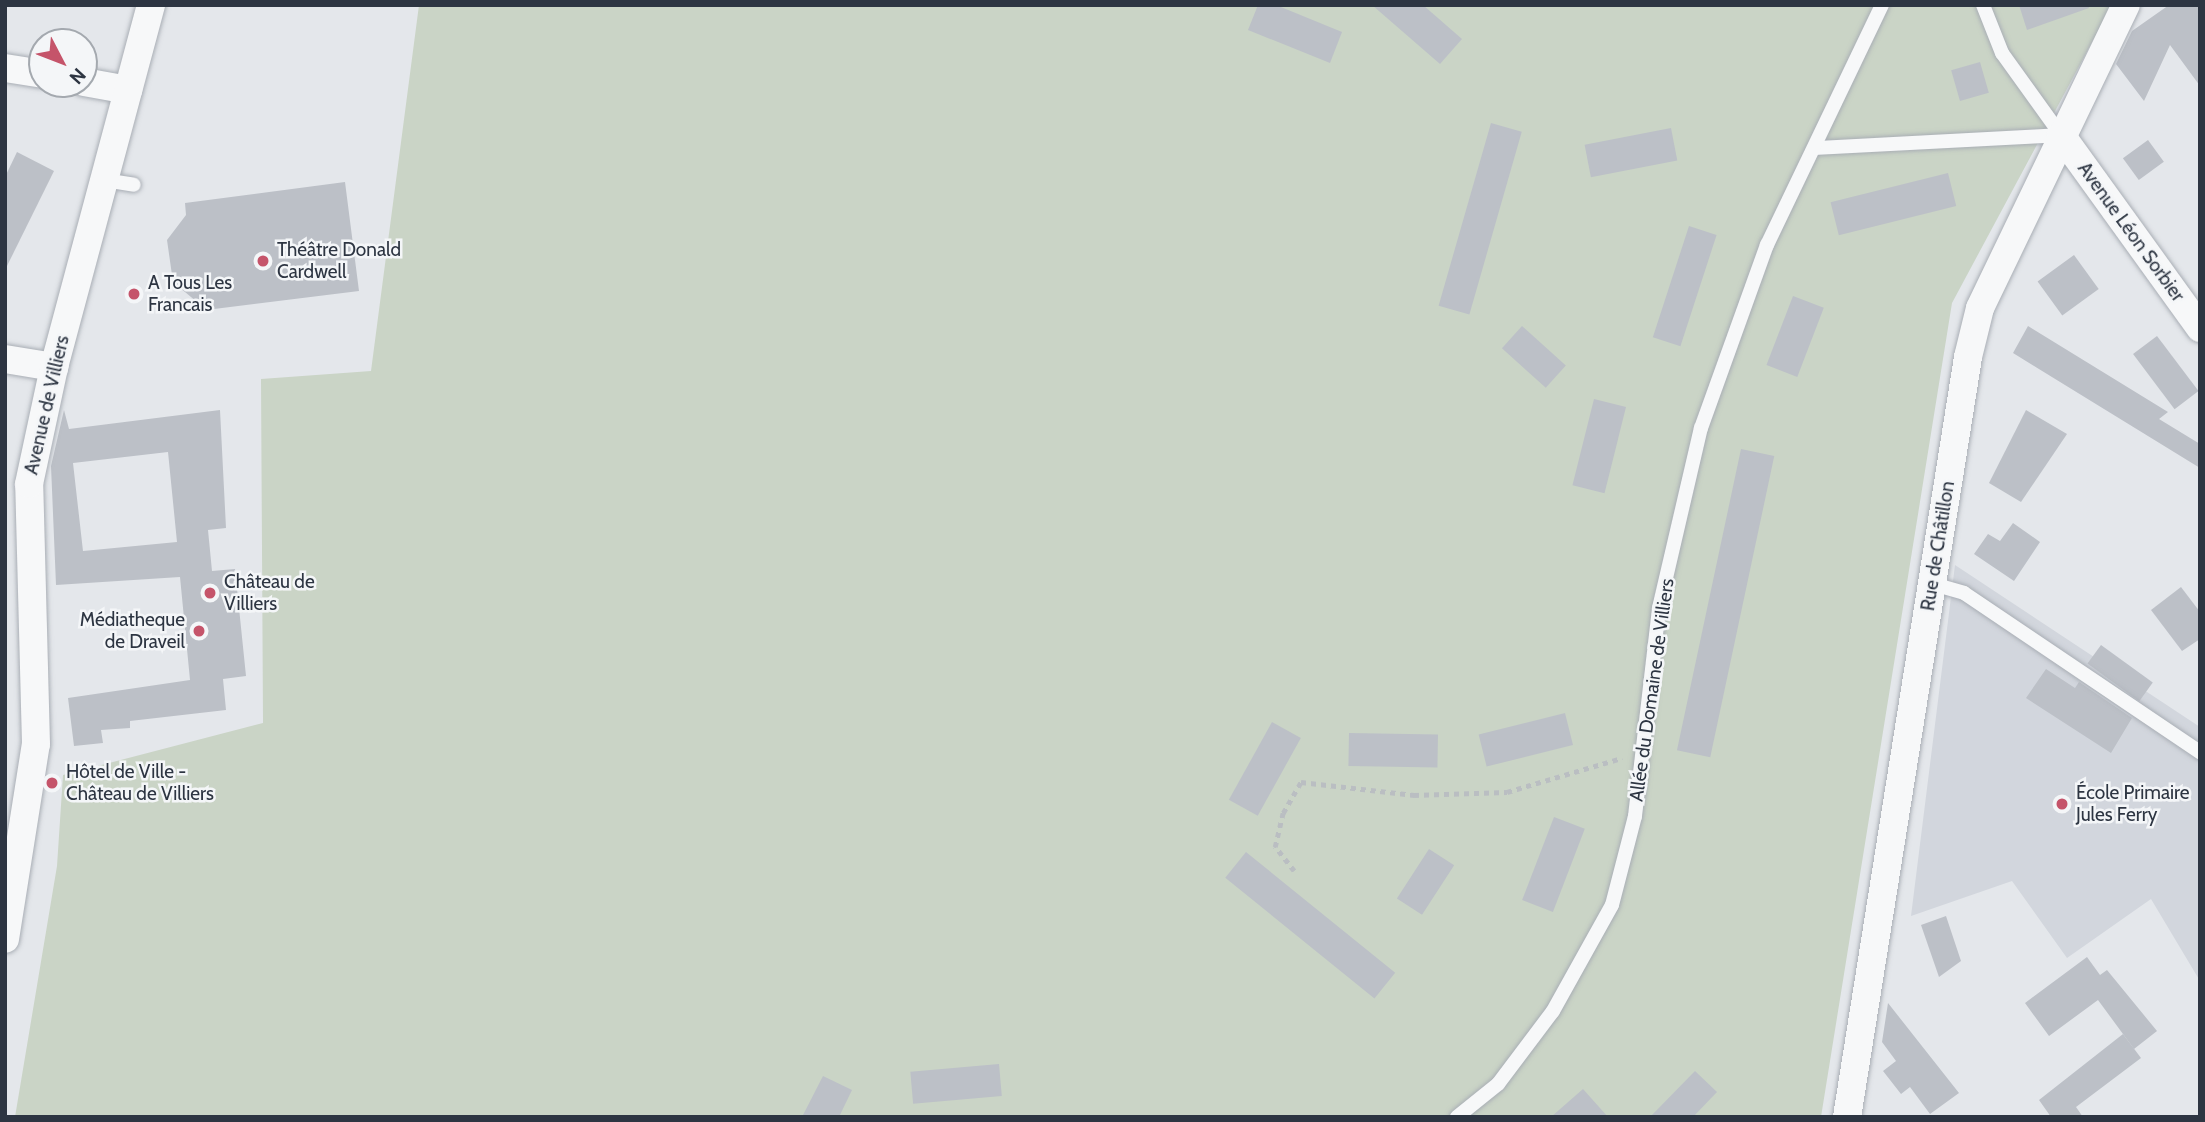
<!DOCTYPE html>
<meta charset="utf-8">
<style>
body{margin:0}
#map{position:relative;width:2205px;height:1122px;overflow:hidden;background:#e4e7eb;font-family:Cabin,sans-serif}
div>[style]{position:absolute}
.built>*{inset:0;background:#d2d6dd}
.green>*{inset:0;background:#cad4c6}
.building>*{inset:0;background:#bcc0c7;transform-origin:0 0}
.path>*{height:4.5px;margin-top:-2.25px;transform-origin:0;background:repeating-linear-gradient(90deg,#babec2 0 5px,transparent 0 10px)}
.roads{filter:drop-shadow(0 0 2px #a9aeb5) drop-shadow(0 0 2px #a9aeb5)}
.lane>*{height:14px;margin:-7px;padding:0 7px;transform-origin:7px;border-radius:7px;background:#f7f8f9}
.street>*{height:28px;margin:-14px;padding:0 14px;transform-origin:14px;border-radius:14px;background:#f7f8f9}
.dots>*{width:19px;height:19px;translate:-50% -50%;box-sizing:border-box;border:4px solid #f4f6f8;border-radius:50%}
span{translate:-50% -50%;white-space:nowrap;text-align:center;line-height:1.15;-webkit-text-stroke:5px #f4f6f8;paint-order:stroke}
.street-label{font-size:19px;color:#2d3542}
.poi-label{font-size:19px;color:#2d3542}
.left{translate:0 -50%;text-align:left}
.right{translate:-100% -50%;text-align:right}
.frame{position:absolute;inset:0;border:7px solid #2d3542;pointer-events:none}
.north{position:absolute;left:28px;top:28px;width:70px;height:70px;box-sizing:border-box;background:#f4f6f8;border:2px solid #a4a9af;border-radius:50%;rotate:132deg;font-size:19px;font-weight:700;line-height:28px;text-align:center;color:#2d3542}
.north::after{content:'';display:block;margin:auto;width:24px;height:32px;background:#c5546a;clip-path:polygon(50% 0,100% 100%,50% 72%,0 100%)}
</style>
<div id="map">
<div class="built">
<div style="clip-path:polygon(1955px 565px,2200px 727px,2200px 981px,2151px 899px,2067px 958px,2012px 881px,1911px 916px)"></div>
</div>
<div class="green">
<div style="clip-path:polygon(419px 5px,2112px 5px,1952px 303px,1821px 1117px,15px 1117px,57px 866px,63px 775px,263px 723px,261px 379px,371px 371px)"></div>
</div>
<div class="building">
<div style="clip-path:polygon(1258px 5px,1276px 5px,1342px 32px,1330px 63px,1248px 30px)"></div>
<div style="clip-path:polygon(1372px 5px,1423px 5px,1462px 39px,1440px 64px)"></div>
<div style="clip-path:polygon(2019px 5px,2088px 5px,2089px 8px,2027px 30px)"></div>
<div style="clip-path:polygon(2169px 5px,2200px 5px,2200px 86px,2170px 45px,2144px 101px,2116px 64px,2132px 31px)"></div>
<div style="left:1980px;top:62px;width:32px;height:30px;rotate:74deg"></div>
<div style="left:1491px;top:123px;width:32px;height:190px;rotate:16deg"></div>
<div style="left:1671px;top:128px;width:33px;height:88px;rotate:79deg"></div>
<div style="left:2148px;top:140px;width:27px;height:31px;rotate:54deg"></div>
<div style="clip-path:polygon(17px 152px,54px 171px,5px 270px,5px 177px)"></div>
<div style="left:1948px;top:173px;width:34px;height:121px;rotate:76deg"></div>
<div style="clip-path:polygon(345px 182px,359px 291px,198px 311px,197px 302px,173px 282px,167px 240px,186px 215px,185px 203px)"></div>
<div style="left:1689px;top:226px;width:29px;height:117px;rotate:18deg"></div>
<div style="left:2074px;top:255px;width:42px;height:45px;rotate:54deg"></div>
<div style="left:1793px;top:296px;width:33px;height:74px;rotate:21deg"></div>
<div style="left:1522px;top:326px;width:59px;height:30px;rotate:42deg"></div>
<div style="clip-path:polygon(2028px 326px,2168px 412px,2159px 419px,2200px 444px,2200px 468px,2013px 353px)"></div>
<div style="left:2157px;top:336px;width:69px;height:30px;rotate:53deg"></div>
<div style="left:1594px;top:399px;width:33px;height:89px;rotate:14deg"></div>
<div style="clip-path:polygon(evenodd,64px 410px,69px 429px,220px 410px,226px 528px,208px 530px,212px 571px,235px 569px,246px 676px,223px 679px,226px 710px,130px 721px,130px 728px,101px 730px,103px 743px,74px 746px,68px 698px,190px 680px,180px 577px,56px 585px,51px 466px,64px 410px,168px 452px,177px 542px,83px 551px,73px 463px,168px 452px)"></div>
<div style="clip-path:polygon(2026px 410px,2067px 434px,2021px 502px,1989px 483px)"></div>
<div style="left:1741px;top:449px;width:34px;height:308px;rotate:12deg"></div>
<div style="clip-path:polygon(2013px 523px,2040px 542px,2014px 581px,1974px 554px,1988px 534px,2000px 541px)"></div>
<div style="clip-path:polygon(2181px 587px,2200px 612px,2200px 639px,2182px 651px,2151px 610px)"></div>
<div style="left:2101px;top:645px;width:64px;height:23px;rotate:36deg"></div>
<div style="clip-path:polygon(2046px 669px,2075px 688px,2079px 682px,2132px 718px,2111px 753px,2026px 698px)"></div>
<div style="left:1565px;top:713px;width:33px;height:89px;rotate:76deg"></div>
<div style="left:1272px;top:722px;width:33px;height:89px;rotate:29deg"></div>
<div style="left:1349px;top:733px;width:89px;height:33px;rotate:1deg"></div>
<div style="left:1554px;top:817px;width:33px;height:89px;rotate:21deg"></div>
<div style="left:1429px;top:849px;width:30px;height:59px;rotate:33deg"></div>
<div style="left:1246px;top:852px;width:192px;height:33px;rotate:39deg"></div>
<div style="clip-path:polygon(1946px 916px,1961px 961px,1939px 977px,1921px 925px)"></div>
<div style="clip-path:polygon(2087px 957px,2100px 975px,2107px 970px,2157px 1031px,2134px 1049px,2098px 1000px,2049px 1036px,2025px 1003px)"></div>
<div style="clip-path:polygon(1888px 1003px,1959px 1093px,1930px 1114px,1910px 1087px,1901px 1094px,1883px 1071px,1896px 1061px,1882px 1042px)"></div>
<div style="clip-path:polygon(2123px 1034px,2141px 1058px,2076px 1107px,2083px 1117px,2051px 1117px,2039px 1100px)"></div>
<div style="left:999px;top:1064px;width:32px;height:89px;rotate:85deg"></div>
<div style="clip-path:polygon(1695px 1071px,1717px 1092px,1693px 1117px,1650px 1117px)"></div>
<div style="clip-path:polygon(823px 1076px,852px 1090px,839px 1117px,802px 1117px)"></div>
<div style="clip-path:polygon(1583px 1089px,1608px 1117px,1551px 1117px)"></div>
</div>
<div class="path">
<div style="left:1294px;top:871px;width:31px;rotate:-128deg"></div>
<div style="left:1275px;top:847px;width:35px;rotate:-77deg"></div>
<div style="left:1283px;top:813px;width:36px;rotate:-60deg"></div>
<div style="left:1301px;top:782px;width:114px;rotate:6.6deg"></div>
<div style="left:1414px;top:795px;width:93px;rotate:-1.8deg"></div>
<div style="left:1507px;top:792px;width:120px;rotate:-16.5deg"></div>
</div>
<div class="roads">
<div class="lane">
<div style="left:1983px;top:5px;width:52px;rotate:68.4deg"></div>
<div style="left:2002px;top:53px;width:101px;rotate:54.3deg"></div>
<div style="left:1816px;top:148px;width:245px;rotate:-3deg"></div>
<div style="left:104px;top:180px;width:30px;rotate:9deg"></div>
<div style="left:1933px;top:584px;width:32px;rotate:16deg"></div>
<div style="left:1964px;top:593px;width:285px;rotate:34deg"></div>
<div style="left:1457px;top:1117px;width:53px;rotate:-38.8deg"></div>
<div style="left:1498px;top:1084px;width:91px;rotate:-53deg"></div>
<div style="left:1553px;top:1011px;width:121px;rotate:-60.9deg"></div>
<div style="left:1612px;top:905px;width:92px;rotate:-75.5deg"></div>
<div style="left:1635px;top:816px;width:209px;rotate:-83.4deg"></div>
<div style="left:1659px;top:608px;width:185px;rotate:-76.9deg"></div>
<div style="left:1701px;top:428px;width:195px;rotate:-70.2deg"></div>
<div style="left:1767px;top:245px;width:266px;rotate:-64.4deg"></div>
</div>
<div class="street">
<div style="left:5px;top:68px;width:37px;rotate:9deg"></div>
<div style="left:84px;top:82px;width:45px;rotate:10.3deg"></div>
<div style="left:2061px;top:135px;width:238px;rotate:54.2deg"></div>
<div style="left:5px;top:359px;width:50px;rotate:9.3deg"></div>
<div style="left:5px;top:939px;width:197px;rotate:-81deg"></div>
<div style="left:36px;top:744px;width:260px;rotate:-91.5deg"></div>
<div style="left:29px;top:484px;width:120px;rotate:-77.9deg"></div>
<div style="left:54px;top:367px;width:375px;rotate:-75deg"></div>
<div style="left:1847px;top:1117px;width:770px;rotate:-80.95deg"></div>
<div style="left:1968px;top:357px;width:50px;rotate:-76.2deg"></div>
<div style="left:1980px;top:308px;width:336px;rotate:-64.3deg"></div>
</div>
</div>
<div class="dots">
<div style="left:263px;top:261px;background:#c5546a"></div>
<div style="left:134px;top:294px;background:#c5546a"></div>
<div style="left:210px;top:593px;background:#c5546a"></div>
<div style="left:199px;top:631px;background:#c5546a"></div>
<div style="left:52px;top:783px;background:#c5546a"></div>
<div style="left:2062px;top:804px;background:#c5546a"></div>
</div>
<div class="street-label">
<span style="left:2131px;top:232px;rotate:54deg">Avenue Léon Sorbier</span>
<span style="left:47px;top:405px;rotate:-77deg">Avenue de Villiers</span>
<span style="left:1938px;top:546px;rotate:-81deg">Rue de Châtillon</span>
<span style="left:1652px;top:690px;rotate:-82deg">Allée du Domaine de Villiers</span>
</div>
<div class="poi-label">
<span class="left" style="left:277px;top:261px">Théâtre Donald<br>Cardwell</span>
<span class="left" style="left:148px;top:294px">A Tous Les<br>Francais</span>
<span class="left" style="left:224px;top:593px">Château de<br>Villiers</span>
<span class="right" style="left:185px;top:631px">Médiatheque<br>de Draveil</span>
<span class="left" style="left:66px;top:783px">Hôtel de Ville -<br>Château de Villiers</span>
<span class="left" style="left:2076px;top:804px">École Primaire<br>Jules Ferry</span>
</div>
<div class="frame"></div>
<div class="north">N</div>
</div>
